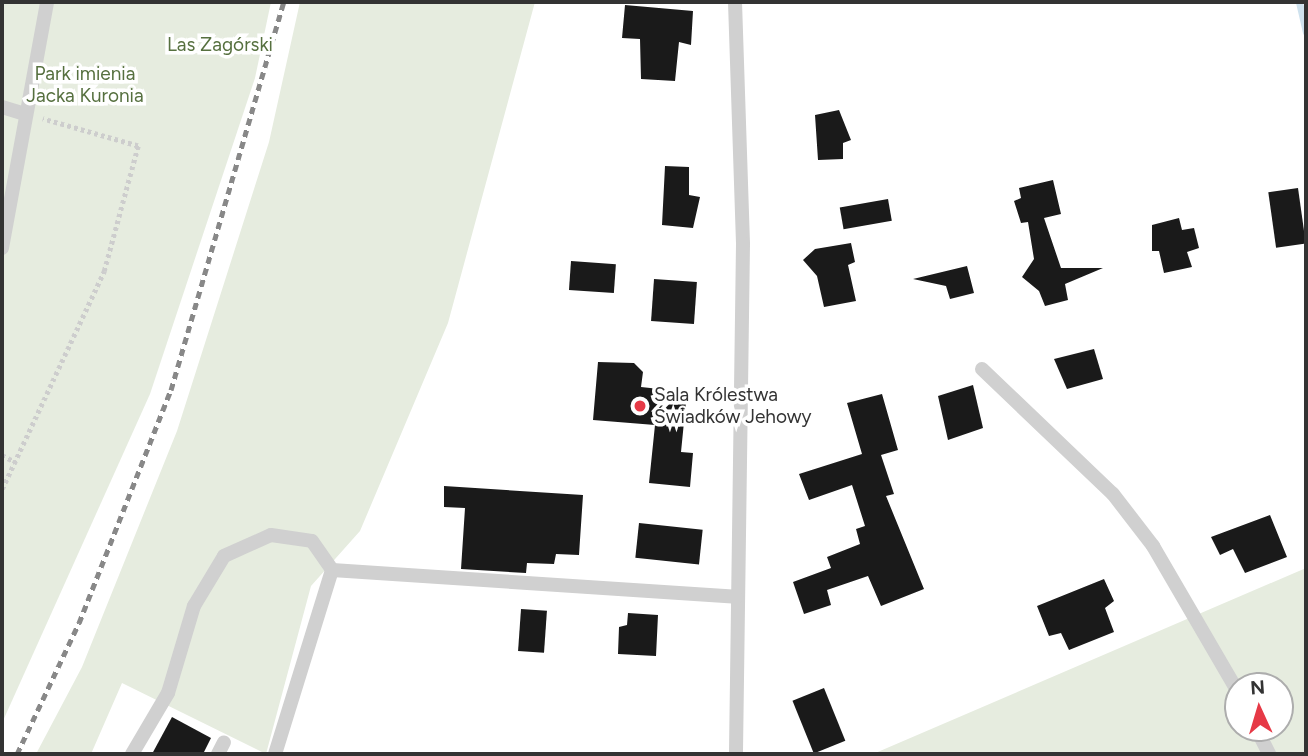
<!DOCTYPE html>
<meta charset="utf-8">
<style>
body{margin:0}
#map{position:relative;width:1308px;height:756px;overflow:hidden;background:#fff;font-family:Figtree,sans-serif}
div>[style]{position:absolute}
.green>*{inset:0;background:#e6ecdf}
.stream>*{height:7px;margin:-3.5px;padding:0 3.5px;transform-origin:3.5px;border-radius:3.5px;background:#cfe2ee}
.building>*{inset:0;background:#1a1a1a;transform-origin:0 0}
.path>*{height:4.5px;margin-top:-2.25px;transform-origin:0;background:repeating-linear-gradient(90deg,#cdcdcd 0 3.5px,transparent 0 7px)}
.lane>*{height:14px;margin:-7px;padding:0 7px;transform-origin:7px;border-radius:7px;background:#d0d0d0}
.rail>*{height:5px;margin-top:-2.5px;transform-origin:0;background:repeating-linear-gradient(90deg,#888 0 7px,transparent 0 12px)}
.dots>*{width:19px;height:19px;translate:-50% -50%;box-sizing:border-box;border:4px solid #fff;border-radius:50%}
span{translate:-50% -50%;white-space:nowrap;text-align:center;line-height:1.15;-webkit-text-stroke:7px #fff;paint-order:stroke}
.park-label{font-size:19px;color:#56703f}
.poi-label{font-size:19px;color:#333}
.left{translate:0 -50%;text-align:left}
.frame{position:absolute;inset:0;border:4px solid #333;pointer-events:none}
.north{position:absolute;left:1224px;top:672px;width:70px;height:70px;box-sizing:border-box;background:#fff;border:2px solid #adadad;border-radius:50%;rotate:356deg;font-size:19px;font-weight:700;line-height:28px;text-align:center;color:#333}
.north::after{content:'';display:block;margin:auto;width:24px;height:32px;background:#e63946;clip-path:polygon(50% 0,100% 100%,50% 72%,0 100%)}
</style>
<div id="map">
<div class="green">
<div style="clip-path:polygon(2px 2px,271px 2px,255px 78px,150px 394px,2px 723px)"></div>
<div style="clip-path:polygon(300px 2px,535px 2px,448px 323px,360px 531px,311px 586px,266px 754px,122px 683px,91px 754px,36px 754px,82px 667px,177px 431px,269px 142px)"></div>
<div style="clip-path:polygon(evenodd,1306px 568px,1306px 754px,873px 754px,1306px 568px,1238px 686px,1280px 686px,1280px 728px,1238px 728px,1238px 686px)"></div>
</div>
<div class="stream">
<div style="left:1299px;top:2px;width:31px;rotate:77deg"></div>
</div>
<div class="building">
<div style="clip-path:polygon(625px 5px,693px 11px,691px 45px,679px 42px,675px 81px,641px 79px,640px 39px,622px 38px)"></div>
<div style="clip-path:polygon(839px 110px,851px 140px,843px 143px,843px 159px,818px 160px,815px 115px)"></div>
<div style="clip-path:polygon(665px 166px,689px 167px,689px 195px,700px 197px,693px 228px,662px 225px)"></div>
<div style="clip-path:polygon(1053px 180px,1061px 214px,1044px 218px,1061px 268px,1103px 268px,1065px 284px,1068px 300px,1045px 306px,1039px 291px,1022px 277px,1034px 259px,1028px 222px,1021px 223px,1014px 201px,1021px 198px,1019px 188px)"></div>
<div style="left:1298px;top:188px;width:56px;height:30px;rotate:82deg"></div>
<div style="left:888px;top:199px;width:22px;height:49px;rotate:80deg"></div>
<div style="clip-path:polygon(1179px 218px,1182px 230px,1194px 228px,1199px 248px,1187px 252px,1192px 267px,1164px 273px,1159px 251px,1152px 251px,1152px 225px)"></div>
<div style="clip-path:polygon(851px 243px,855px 262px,848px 265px,856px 301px,824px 307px,817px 276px,803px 260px,815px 249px)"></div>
<div style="left:571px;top:261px;width:45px;height:29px;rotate:4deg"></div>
<div style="clip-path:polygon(967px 266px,974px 293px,950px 299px,946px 286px,913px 279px)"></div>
<div style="left:654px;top:279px;width:43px;height:42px;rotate:4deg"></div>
<div style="clip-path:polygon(1094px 349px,1103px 379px,1067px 389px,1054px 359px)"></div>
<div style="clip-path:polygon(598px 362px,634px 363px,643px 372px,641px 387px,687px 392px,681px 452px,693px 453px,690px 487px,649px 483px,655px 425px,593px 420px)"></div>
<div style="clip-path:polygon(973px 385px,983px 428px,948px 440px,938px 396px)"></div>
<div style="clip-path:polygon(882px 394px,898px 450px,881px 455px,894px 494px,886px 496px,924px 589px,881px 606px,868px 576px,827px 590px,831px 605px,804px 614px,793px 582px,831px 568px,827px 557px,860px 544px,856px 529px,865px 526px,852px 485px,809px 500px,799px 474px,862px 454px,847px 403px)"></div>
<div style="clip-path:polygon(444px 486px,583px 495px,579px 555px,556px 554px,554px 564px,527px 563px,526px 573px,461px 569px,465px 508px,444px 507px)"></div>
<div style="clip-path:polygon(1270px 515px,1287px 557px,1245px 573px,1233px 549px,1220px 555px,1211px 537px)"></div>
<div style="left:639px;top:523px;width:64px;height:35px;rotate:6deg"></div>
<div style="clip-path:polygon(1104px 579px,1114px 601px,1105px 608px,1114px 632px,1069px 650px,1061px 633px,1049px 636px,1037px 606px)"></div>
<div style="left:521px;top:609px;width:26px;height:42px;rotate:4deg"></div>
<div style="clip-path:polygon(628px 613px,658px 615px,656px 656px,618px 654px,619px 627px,627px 625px)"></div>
<div style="left:824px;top:688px;width:57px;height:34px;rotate:68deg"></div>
<div style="clip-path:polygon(172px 717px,211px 738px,203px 754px,152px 754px)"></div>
</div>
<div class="path">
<div style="left:2px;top:455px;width:15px;rotate:28deg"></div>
<div style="left:2px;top:489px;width:241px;rotate:-64.9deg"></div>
<div style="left:104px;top:271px;width:130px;rotate:-74.8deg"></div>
<div style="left:138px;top:146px;width:99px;rotate:-164.1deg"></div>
</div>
<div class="lane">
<div style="left:735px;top:2px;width:242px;rotate:88.1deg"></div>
<div style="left:743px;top:244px;width:510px;rotate:90.79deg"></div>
<div style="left:2px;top:107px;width:24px;rotate:17deg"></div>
<div style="left:2px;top:248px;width:250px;rotate:-79.6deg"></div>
<div style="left:982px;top:369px;width:181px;rotate:43.7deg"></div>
<div style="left:1113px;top:494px;width:66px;rotate:52.4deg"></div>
<div style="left:1153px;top:546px;width:169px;rotate:59.8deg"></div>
<div style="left:332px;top:570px;width:405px;rotate:3.8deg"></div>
<div style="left:1256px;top:728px;width:29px;rotate:63deg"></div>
<div style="left:132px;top:754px;width:71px;rotate:-59.5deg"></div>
<div style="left:168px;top:693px;width:91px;rotate:-73.4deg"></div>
<div style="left:194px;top:606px;width:58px;rotate:-59deg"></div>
<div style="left:224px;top:556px;width:51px;rotate:-24.1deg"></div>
<div style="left:271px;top:535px;width:41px;rotate:8.3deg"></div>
<div style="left:312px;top:541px;width:35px;rotate:55deg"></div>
<div style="left:332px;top:570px;width:193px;rotate:107.2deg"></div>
<div style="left:218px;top:754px;width:13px;rotate:-63deg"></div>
</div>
<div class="rail">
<div style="left:17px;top:754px;width:145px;rotate:-64.7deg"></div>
<div style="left:79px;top:623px;width:251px;rotate:-68.5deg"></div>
<div style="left:171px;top:390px;width:404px;rotate:-73.8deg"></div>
</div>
<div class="dots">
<div style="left:640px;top:406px;background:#e63946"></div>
</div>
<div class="park-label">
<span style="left:220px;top:45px">Las Zagórski</span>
<span style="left:85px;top:85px">Park imienia<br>Jacka Kuronia</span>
</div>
<div class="poi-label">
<span class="left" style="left:654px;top:406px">Sala Królestwa<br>Świadków Jehowy</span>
</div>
<div class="frame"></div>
<div class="north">N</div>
</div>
